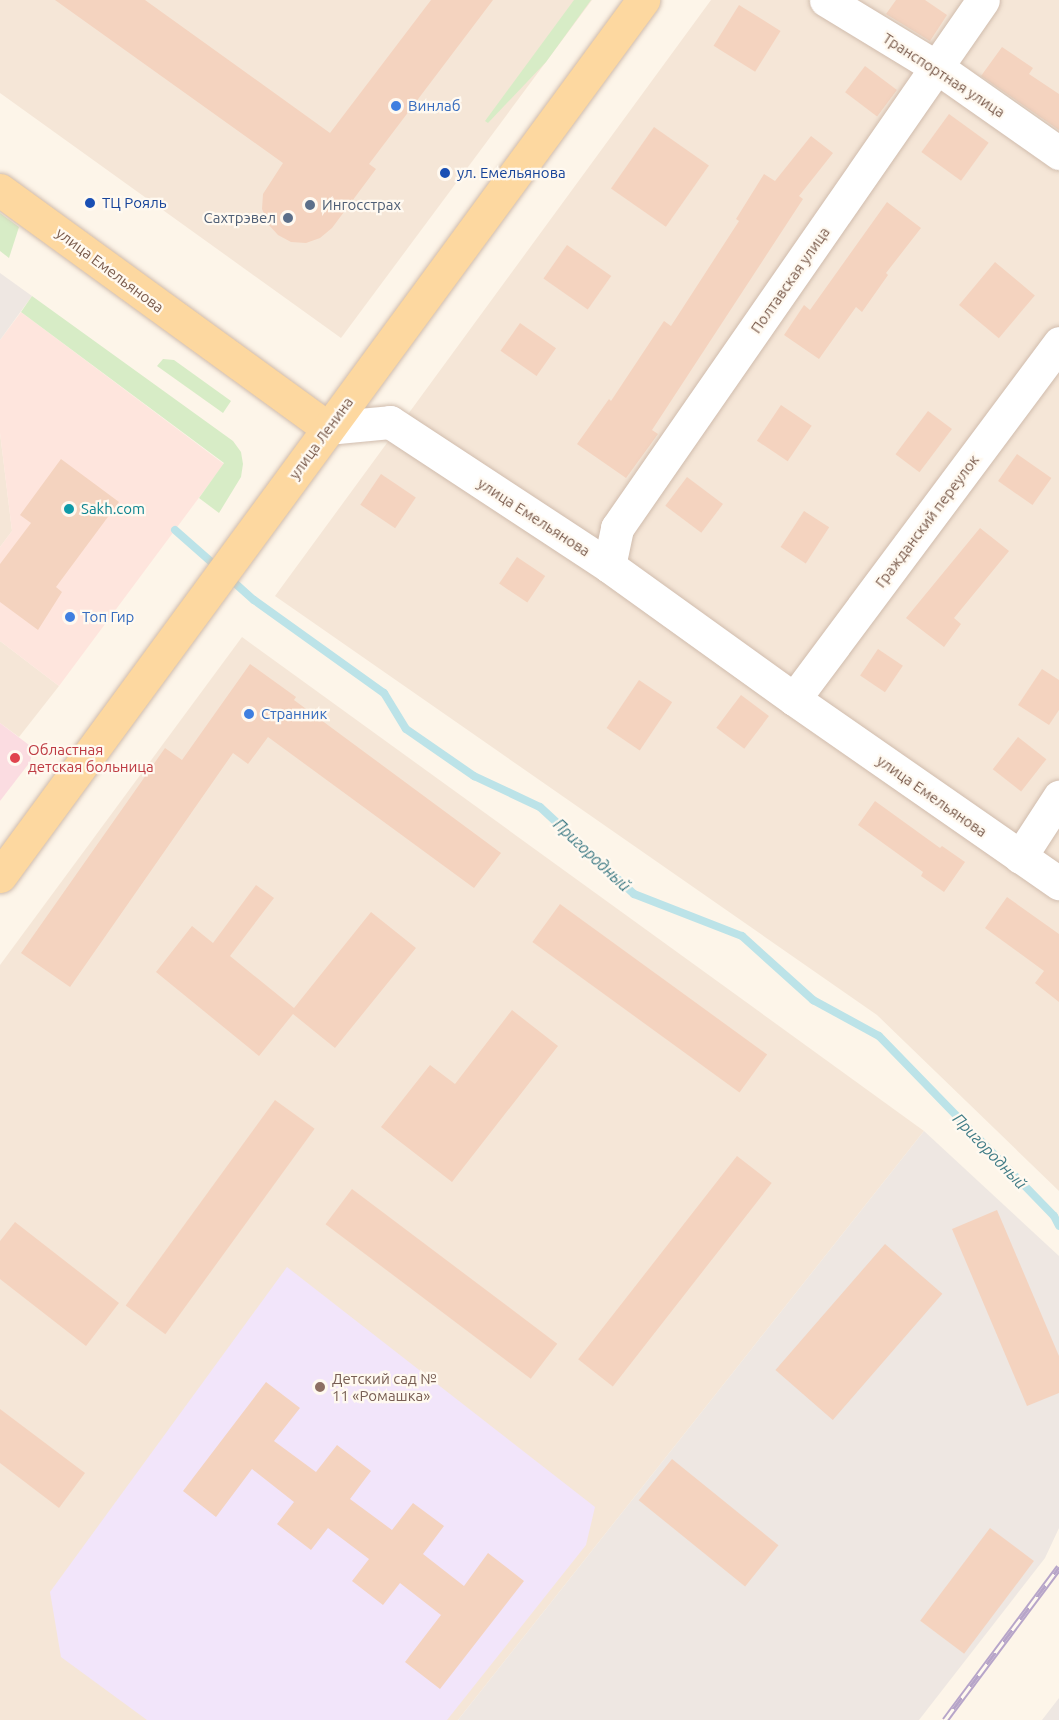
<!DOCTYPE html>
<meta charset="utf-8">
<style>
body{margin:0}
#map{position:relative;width:1059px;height:1720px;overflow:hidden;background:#fdf5e9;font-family:Ubuntu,sans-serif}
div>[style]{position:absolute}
.residential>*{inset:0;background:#f5e6d7}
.commercial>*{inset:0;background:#fee5dd}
.industrial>*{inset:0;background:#eee7e2}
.education>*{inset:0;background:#f2e5fa}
.medical>*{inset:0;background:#fbdce1}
.green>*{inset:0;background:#d7ecc6}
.stream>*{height:8px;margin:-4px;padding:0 4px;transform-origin:4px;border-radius:4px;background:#bce3e8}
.building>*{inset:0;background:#f4d3bf;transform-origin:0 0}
.roads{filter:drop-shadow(0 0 2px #d0bcad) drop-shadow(0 0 2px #d0bcad)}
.minor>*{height:33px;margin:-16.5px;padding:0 16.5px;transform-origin:16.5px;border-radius:16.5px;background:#fff}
.major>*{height:33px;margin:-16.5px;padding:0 16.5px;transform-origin:16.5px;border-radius:16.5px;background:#fdd8a0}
.rail>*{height:7px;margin-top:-3.5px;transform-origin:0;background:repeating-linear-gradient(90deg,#fff9f0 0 14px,#b7a5c9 0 28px);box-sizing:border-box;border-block:2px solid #b7a5c9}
.dots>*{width:16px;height:16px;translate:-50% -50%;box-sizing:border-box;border:3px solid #fff9f0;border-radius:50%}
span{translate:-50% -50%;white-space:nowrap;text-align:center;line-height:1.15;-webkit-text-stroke:4.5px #fff9f0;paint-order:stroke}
.street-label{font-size:15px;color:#795a4b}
.shop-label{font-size:15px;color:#366cbe}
.left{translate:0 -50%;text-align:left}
.transit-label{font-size:15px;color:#164399}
.service-label{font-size:15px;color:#4e5e75}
.right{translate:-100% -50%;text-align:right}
.culture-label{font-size:15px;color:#0d838f}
.health-label{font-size:15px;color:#be3a42}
.education-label{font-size:15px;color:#785e54}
.water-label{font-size:16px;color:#407c86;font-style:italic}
</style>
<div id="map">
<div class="residential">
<div style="clip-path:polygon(0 0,592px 0,341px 338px,0 93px)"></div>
<div style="clip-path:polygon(711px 0,1059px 0,1059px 1191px,877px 1015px,275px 596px)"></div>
<div style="clip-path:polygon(0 433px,12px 531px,0 547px)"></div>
<div style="clip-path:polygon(242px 637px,924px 1131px,458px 1720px,0 1720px,0 965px)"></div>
<div style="clip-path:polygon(0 641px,59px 686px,19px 737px,0 723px)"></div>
</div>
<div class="commercial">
<div style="clip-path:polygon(21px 312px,224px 464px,59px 686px,0 641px,0 547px,12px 531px,0 433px,0 340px)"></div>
</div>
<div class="industrial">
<div style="clip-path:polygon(0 273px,32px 296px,0 340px)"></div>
<div style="clip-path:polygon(924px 1131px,1059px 1256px,1059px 1528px,1045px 1558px,919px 1720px,458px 1720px)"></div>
<div style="clip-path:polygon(1059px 1697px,1059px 1720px,1042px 1720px,1059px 1698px)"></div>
</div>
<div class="education">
<div style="clip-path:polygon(287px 1267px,595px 1507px,586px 1545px,447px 1720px,147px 1720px,61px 1657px,50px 1592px)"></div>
</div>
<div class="medical">
<div style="clip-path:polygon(0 723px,29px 745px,32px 754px,30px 762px,0 801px)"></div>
</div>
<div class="green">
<div style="clip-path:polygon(574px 0,591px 0,546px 62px,488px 123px,485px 121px)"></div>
<div style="clip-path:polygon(0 213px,19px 227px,9px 258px,0 251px)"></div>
<div style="clip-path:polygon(32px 296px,233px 441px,241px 452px,243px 464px,241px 477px,219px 513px,199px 498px,224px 463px,21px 312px)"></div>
<div style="clip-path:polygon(163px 359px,174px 360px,231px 401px,223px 413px,157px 366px)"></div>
</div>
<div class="stream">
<div style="left:175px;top:530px;width:56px;rotate:41.4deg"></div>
<div style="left:227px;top:576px;width:36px;rotate:42deg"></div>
<div style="left:254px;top:600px;width:160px;rotate:35.6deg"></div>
<div style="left:384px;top:693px;width:42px;rotate:58.6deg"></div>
<div style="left:406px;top:729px;width:83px;rotate:34.7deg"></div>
<div style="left:474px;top:776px;width:73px;rotate:25.2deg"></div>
<div style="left:540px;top:807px;width:128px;rotate:42.8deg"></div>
<div style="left:634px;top:894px;width:116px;rotate:21.3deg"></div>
<div style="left:742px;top:936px;width:96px;rotate:42deg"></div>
<div style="left:813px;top:1000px;width:75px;rotate:28.6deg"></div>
<div style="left:879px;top:1036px;width:251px;rotate:45.8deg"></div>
<div style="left:1054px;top:1216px;width:11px;rotate:63deg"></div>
</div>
<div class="building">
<div style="clip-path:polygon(55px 0,145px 0,330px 133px,431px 0,493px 0,369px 164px,376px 169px,332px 228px,320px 238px,306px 243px,291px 242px,278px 235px,268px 224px,262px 209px,263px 194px,283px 163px)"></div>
<div style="clip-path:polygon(896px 0,925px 0,947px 15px,930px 41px,886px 14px)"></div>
<div style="left:739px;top:5px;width:49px;height:48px;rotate:32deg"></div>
<div style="clip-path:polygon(1002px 47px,1033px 68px,1029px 74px,1059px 94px,1059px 130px,981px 76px)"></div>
<div style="left:865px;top:66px;width:40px;height:33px;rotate:37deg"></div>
<div style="left:949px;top:114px;width:49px;height:47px;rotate:36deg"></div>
<div style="left:654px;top:127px;width:67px;height:75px;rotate:35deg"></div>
<div style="clip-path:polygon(811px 136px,833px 153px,799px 196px,803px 199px,652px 430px,658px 434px,626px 478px,577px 444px,609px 399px,611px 401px,664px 321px,671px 326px,739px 221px,736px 219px,764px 174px,775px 181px)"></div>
<div style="clip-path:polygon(887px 202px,921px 228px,886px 273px,888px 275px,862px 312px,856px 307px,819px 359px,784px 335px,804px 305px,810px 310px)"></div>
<div style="left:567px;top:245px;width:54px;height:41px;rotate:35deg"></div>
<div style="left:995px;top:262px;width:52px;height:56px;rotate:40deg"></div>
<div style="left:520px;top:323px;width:44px;height:34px;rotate:35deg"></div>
<div style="left:781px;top:405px;width:37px;height:43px;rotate:34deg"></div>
<div style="left:928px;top:411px;width:30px;height:54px;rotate:37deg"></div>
<div style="left:1017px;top:454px;width:42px;height:33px;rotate:35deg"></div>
<div style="clip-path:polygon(61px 459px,119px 502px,56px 587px,62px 592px,38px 630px,0 602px,0 564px,31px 523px,20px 515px)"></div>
<div style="left:381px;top:474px;width:42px;height:37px;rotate:34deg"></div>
<div style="left:687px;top:477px;width:45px;height:36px;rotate:37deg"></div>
<div style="left:804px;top:511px;width:30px;height:43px;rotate:33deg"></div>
<div style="clip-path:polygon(980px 528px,1009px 551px,954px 618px,961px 624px,944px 647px,906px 618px)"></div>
<div style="left:517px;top:557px;width:34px;height:32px;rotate:34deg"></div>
<div style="left:878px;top:649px;width:30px;height:32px;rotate:34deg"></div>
<div style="clip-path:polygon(250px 664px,296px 697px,294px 700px,501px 853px,474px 888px,268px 737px,248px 764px,233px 753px,70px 987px,21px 953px,165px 748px,182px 760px)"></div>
<div style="clip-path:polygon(1042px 669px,1059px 680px,1059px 710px,1049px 725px,1018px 705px)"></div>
<div style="left:639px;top:680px;width:40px;height:58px;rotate:34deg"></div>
<div style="left:741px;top:695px;width:35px;height:41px;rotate:37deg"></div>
<div style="left:1018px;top:737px;width:36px;height:41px;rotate:38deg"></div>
<div style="clip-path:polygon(875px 801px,940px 848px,942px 846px,965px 862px,944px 892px,921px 876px,923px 872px,858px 825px)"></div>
<div style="clip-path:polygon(256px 885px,274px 898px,230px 956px,294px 1008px,371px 912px,416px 948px,335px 1048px,293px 1014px,259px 1056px,156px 972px,192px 926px,213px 943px)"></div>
<div style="clip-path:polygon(1007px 897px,1059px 934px,1059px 1002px,1035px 983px,1044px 971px,985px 928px)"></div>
<div style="left:560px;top:904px;width:256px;height:47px;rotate:36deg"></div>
<div style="clip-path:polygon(512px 1010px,558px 1046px,452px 1182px,381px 1127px,430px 1065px,455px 1084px)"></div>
<div style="left:275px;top:1100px;width:49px;height:254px;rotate:36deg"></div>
<div style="left:737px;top:1156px;width:44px;height:258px;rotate:38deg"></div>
<div style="left:352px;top:1189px;width:257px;height:44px;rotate:37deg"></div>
<div style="clip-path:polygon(997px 1210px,1059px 1356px,1059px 1393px,1027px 1406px,952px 1229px)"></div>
<div style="clip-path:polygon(15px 1222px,119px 1303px,86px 1346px,0 1279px,0 1241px)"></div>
<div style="left:885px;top:1244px;width:76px;height:167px;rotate:41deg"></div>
<div style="clip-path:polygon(266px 1382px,300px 1408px,274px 1441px,316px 1472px,337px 1445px,371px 1471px,350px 1499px,392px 1530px,413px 1503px,444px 1526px,423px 1554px,464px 1586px,488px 1553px,524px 1581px,440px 1689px,405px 1662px,441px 1615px,400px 1583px,383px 1605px,352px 1581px,369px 1559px,328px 1528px,311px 1550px,277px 1524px,294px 1502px,252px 1469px,216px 1517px,183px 1491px)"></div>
<div style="clip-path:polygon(0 1409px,85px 1473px,59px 1508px,0 1463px)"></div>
<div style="left:672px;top:1459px;width:137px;height:53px;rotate:39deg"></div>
<div style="left:990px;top:1528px;width:55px;height:116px;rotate:37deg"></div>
</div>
<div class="roads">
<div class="minor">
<div style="left:826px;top:0;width:131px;rotate:31.3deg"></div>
<div style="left:938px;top:68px;width:148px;rotate:35.1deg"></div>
<div style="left:327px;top:428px;width:63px;rotate:-5.4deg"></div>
<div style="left:390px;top:422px;width:262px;rotate:33.3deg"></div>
<div style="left:609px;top:566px;width:228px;rotate:35.7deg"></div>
<div style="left:794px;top:699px;width:323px;rotate:34.8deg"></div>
<div style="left:609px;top:566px;width:39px;rotate:-78deg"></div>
<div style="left:617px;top:528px;width:642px;rotate:-55.27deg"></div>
<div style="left:794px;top:699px;width:444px;rotate:-53.3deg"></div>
<div style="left:1020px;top:857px;width:72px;rotate:-57deg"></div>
</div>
<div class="major">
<div style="left:0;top:190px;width:404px;rotate:36deg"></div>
<div style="left:0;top:876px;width:1087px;rotate:-53.72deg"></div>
</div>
</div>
<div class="rail">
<div style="left:945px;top:1720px;width:191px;rotate:-53.3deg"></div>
</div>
<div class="dots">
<div style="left:396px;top:106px;background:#3f7fe0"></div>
<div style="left:445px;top:173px;background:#1a4fb4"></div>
<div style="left:90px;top:203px;background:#1a4fb4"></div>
<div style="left:310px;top:205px;background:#5c6f8a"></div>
<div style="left:288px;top:218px;background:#5c6f8a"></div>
<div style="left:69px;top:509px;background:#0f9aa8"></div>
<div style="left:70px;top:617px;background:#3f7fe0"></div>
<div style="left:249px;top:714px;background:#3f7fe0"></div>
<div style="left:15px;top:758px;background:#e0444e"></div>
<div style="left:320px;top:1387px;background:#8d6e63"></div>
</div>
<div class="street-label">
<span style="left:944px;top:75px;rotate:33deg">Транспортная улица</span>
<span style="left:110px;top:270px;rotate:37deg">улица Емельянова</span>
<span style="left:790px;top:280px;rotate:-55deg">Полтавская улица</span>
<span style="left:321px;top:438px;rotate:-54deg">улица Ленина</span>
<span style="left:534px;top:517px;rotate:33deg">улица Емельянова</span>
<span style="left:927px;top:521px;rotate:-53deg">Гражданский переулок</span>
<span style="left:932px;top:796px;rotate:35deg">улица Емельянова</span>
</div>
<div class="shop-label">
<span class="left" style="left:408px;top:106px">Винлаб</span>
<span class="left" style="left:82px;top:617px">Топ Гир</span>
<span class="left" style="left:261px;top:714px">Странник</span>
</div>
<div class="transit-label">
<span class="left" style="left:457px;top:173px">ул. Емельянова</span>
<span class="left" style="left:102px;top:203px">ТЦ Рояль</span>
</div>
<div class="service-label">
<span class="left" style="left:322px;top:205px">Ингосстрах</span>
<span class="right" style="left:276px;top:218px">Сахтрэвел</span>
</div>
<div class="culture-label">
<span class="left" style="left:81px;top:509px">Sakh.com</span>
</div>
<div class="health-label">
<span class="left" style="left:28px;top:758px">Областная<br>детская больница</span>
</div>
<div class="education-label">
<span class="left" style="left:332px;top:1387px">Детский сад №<br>11 «Ромашка»</span>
</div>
<div class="water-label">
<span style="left:592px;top:855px;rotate:43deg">Пригородный</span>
<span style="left:990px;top:1151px;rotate:46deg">Пригородный</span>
</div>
</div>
